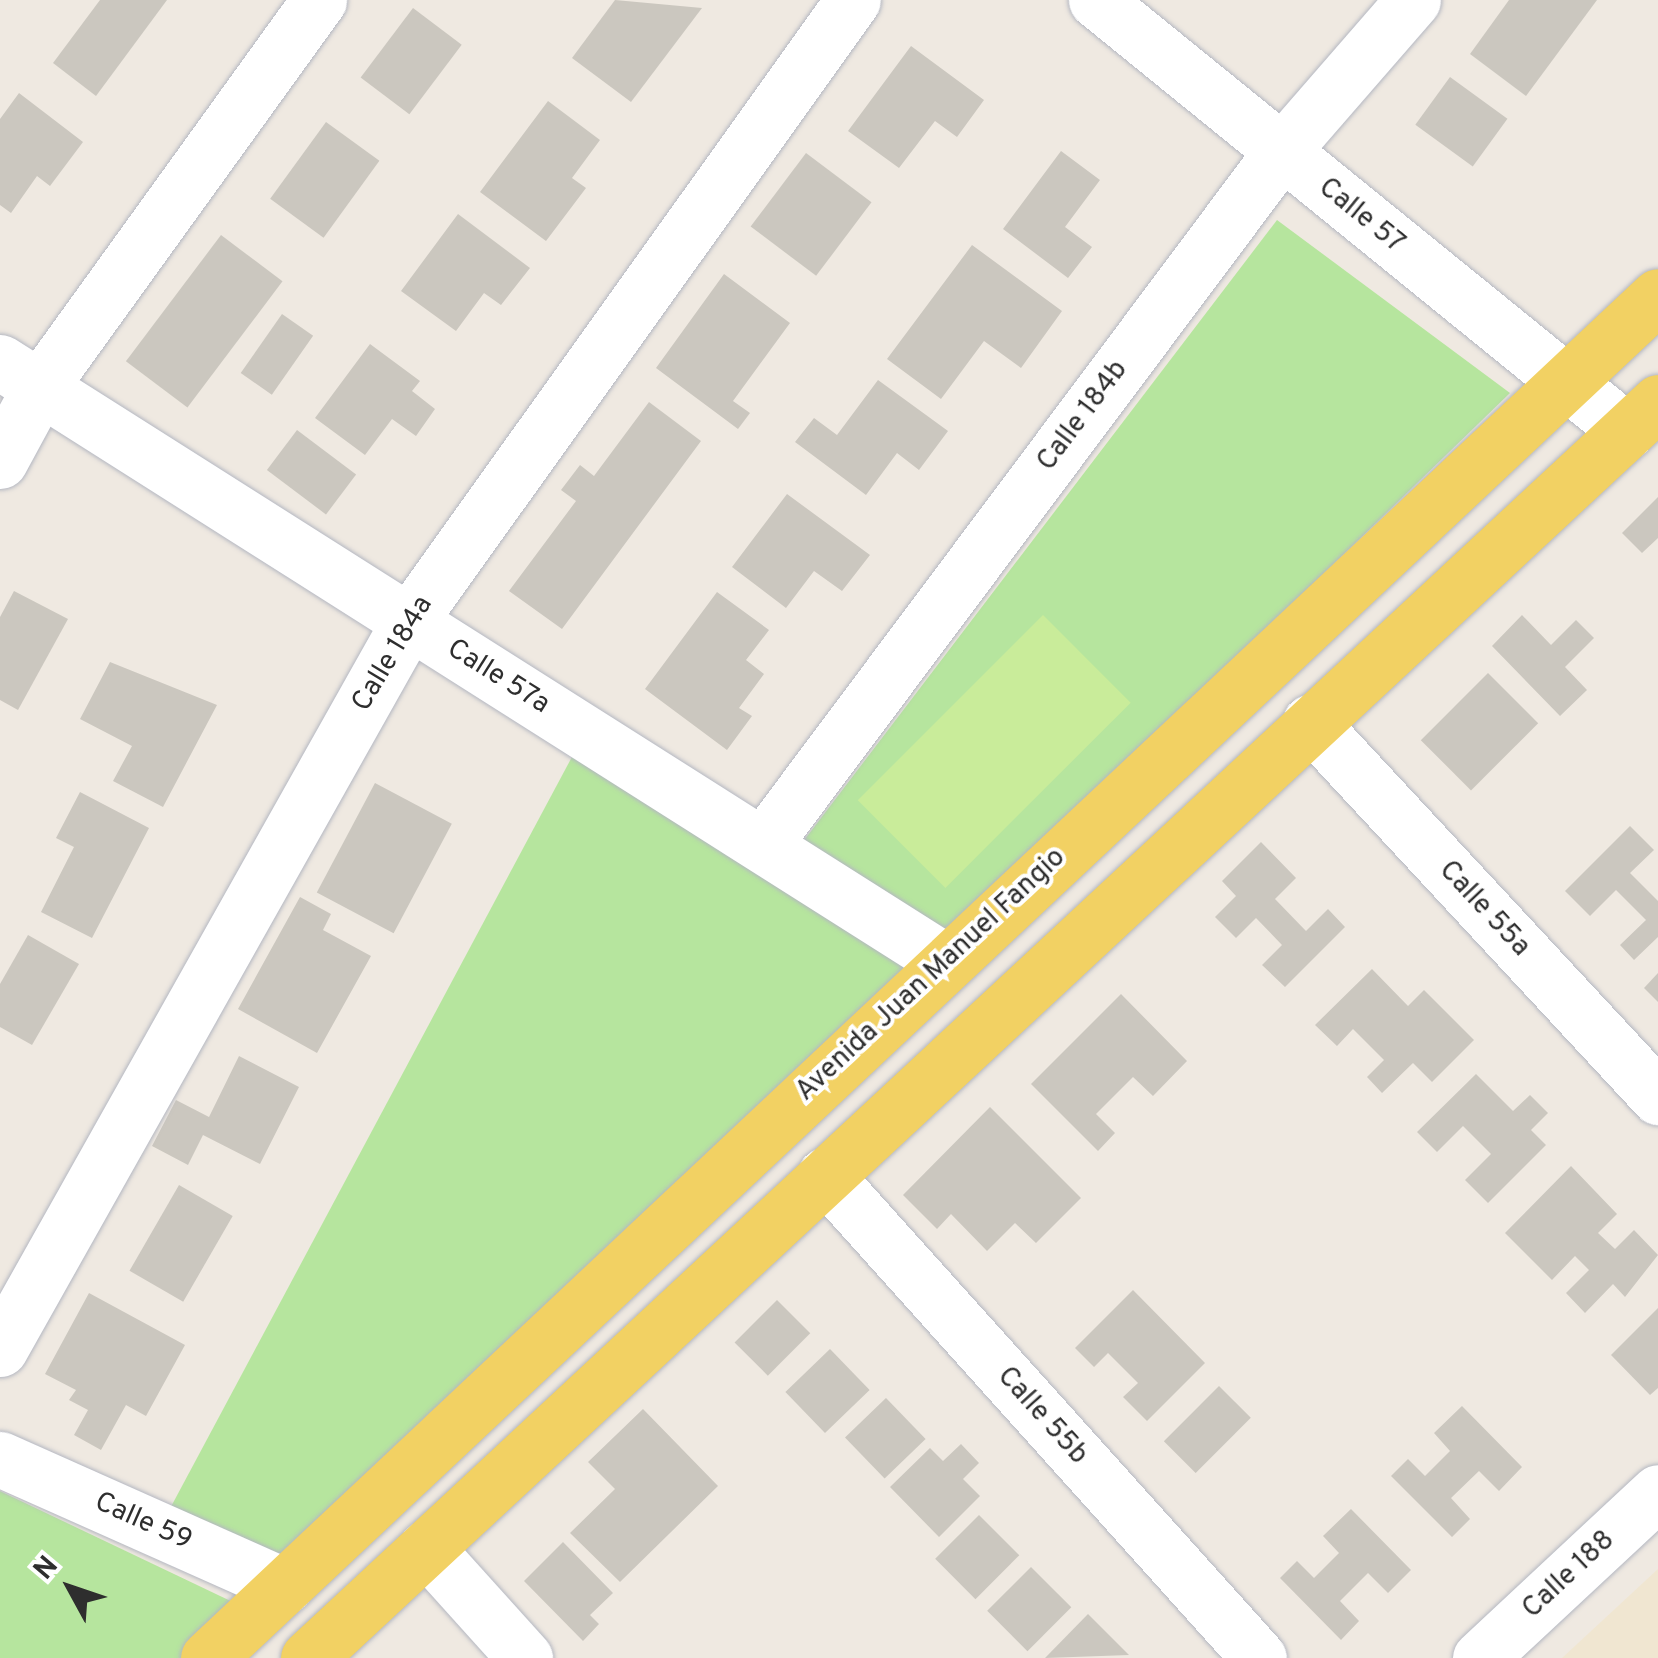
<!DOCTYPE html>
<style>
body{margin:0}
#map{position:relative;width:1658px;height:1658px;overflow:hidden;background:#efe9e1;font-family:Overpass,sans-serif}
div>[style]{position:absolute}
.education>*{inset:0;background:#f0e6d1}
.green>*{inset:0;background:#b6e59e}
.pitch>*{inset:0;background:#c9ec9a;transform-origin:0 0}
.building>*{inset:0;background:#cbc7bf;transform-origin:0 0}
.roads{filter:drop-shadow(0 0 2px #b4b7c1) drop-shadow(0 0 2px #b4b7c1)}
.minor>*{height:55px;margin:-27.5px;padding:0 27.5px;transform-origin:27.5px;border-radius:27.5px;background:#fff}
.major>*{height:55px;margin:-27.5px;padding:0 27.5px;transform-origin:27.5px;border-radius:27.5px;background:#f2d163}
span{translate:-50% -50%;white-space:nowrap;text-align:center;line-height:1.15;-webkit-text-stroke:8px #fff;paint-order:stroke}
.street-label{font-size:28px;color:#2e2e2e}
.north{position:absolute;left:20px;top:1538px;width:100px;height:100px;-webkit-text-stroke:8px #fff;paint-order:stroke;rotate:310deg;font-size:28px;font-weight:700;line-height:40px;text-align:center;color:#2e2e2e}
.north::after{content:'';display:block;margin:auto;width:35px;height:45px;background:#2e2e2e;clip-path:polygon(50% 0,100% 100%,50% 72%,0 100%)}
</style>
<div id="map">
<div class="education">
<div style="clip-path:polygon(1658px 1569px,1658px 1658px,1562px 1658px)"></div>
</div>
<div class="green">
<div style="clip-path:polygon(1277px 220px,1510px 393px,944px 942px,795px 852px)"></div>
<div style="clip-path:polygon(573px 755px,918px 966px,282px 1567px,166px 1516px)"></div>
<div style="clip-path:polygon(0 1491px,239px 1605px,183px 1658px,0 1658px)"></div>
</div>
<div class="pitch">
<div style="left:1043px;top:615px;width:124px;height:262px;rotate:45deg"></div>
</div>
<div class="building">
<div style="clip-path:polygon(100px 0,167px 0,96px 96px,53px 63px)"></div>
<div style="clip-path:polygon(615px 0,702px 8px,631px 102px,572px 58px)"></div>
<div style="clip-path:polygon(1509px 0,1597px 0,1526px 96px,1470px 54px)"></div>
<div style="left:413px;top:8px;width:61px;height:87px;rotate:37deg"></div>
<div style="clip-path:polygon(911px 46px,984px 100px,957px 137px,935px 121px,899px 168px,848px 131px)"></div>
<div style="left:1450px;top:77px;width:71px;height:59px;rotate:36deg"></div>
<div style="clip-path:polygon(19px 93px,83px 142px,50px 186px,37px 176px,11px 213px,0 205px,0 119px)"></div>
<div style="clip-path:polygon(548px 101px,600px 140px,572px 178px,586px 188px,546px 241px,480px 192px)"></div>
<div style="left:326px;top:122px;width:66px;height:95px;rotate:36deg"></div>
<div style="clip-path:polygon(1061px 151px,1100px 180px,1065px 227px,1092px 247px,1068px 278px,1003px 229px)"></div>
<div style="left:806px;top:153px;width:82px;height:92px;rotate:37deg"></div>
<div style="clip-path:polygon(458px 214px,530px 268px,501px 305px,484px 293px,456px 331px,401px 291px)"></div>
<div style="left:221px;top:235px;width:77px;height:158px;rotate:37deg"></div>
<div style="clip-path:polygon(972px 245px,1062px 311px,1021px 368px,984px 341px,941px 399px,887px 359px)"></div>
<div style="clip-path:polygon(724px 274px,790px 323px,733px 401px,750px 413px,738px 429px,656px 368px)"></div>
<div style="left:282px;top:314px;width:38px;height:72px;rotate:35deg"></div>
<div style="clip-path:polygon(370px 344px,420px 381px,412px 391px,435px 409px,416px 436px,392px 419px,365px 455px,315px 418px)"></div>
<div style="clip-path:polygon(878px 380px,948px 431px,919px 470px,897px 453px,866px 495px,795px 442px,814px 418px,837px 435px)"></div>
<div style="clip-path:polygon(649px 402px,701px 441px,562px 629px,509px 591px,576px 501px,561px 490px,580px 465px,594px 476px)"></div>
<div style="left:297px;top:430px;width:74px;height:50px;rotate:37deg"></div>
<div style="clip-path:polygon(787px 494px,870px 555px,842px 591px,814px 571px,786px 608px,732px 567px)"></div>
<div style="clip-path:polygon(1658px 497px,1658px 538px,1642px 553px,1622px 533px)"></div>
<div style="clip-path:polygon(14px 591px,68px 619px,18px 710px,0 700px,0 617px)"></div>
<div style="clip-path:polygon(717px 592px,769px 630px,746px 660px,764px 674px,739px 708px,752px 716px,727px 750px,645px 689px)"></div>
<div style="clip-path:polygon(1522px 615px,1551px 645px,1576px 620px,1594px 638px,1565px 667px,1587px 690px,1560px 716px,1492px 646px)"></div>
<div style="clip-path:polygon(110px 662px,217px 705px,163px 807px,113px 781px,132px 746px,80px 719px)"></div>
<div style="left:1488px;top:673px;width:71px;height:95px;rotate:45deg"></div>
<div style="left:375px;top:783px;width:87px;height:124px;rotate:28deg"></div>
<div style="clip-path:polygon(80px 792px,149px 828px,92px 938px,41px 912px,74px 847px,56px 838px)"></div>
<div style="clip-path:polygon(1630px 826px,1654px 850px,1630px 873px,1658px 901px,1658px 937px,1634px 960px,1620px 945px,1646px 920px,1616px 890px,1590px 916px,1565px 891px)"></div>
<div style="clip-path:polygon(1261px 842px,1296px 878px,1275px 899px,1306px 931px,1328px 909px,1345px 927px,1285px 987px,1262px 965px,1282px 945px,1256px 918px,1236px 938px,1215px 917px,1236px 896px,1222px 881px)"></div>
<div style="clip-path:polygon(300px 897px,331px 914px,323px 930px,371px 956px,317px 1053px,238px 1009px)"></div>
<div style="clip-path:polygon(28px 935px,79px 964px,32px 1045px,0 1027px,0 984px)"></div>
<div style="clip-path:polygon(1372px 969px,1408px 1006px,1424px 990px,1474px 1040px,1432px 1082px,1413px 1063px,1382px 1093px,1367px 1077px,1384px 1060px,1353px 1029px,1337px 1046px,1315px 1025px)"></div>
<div style="clip-path:polygon(1658px 973px,1658px 1002px,1644px 988px)"></div>
<div style="clip-path:polygon(1121px 994px,1187px 1061px,1153px 1096px,1133px 1077px,1096px 1114px,1115px 1133px,1098px 1151px,1031px 1084px)"></div>
<div style="clip-path:polygon(239px 1056px,299px 1087px,260px 1164px,203px 1135px,188px 1165px,152px 1146px,176px 1100px,209px 1117px)"></div>
<div style="clip-path:polygon(1476px 1074px,1513px 1111px,1530px 1095px,1548px 1113px,1531px 1130px,1546px 1145px,1488px 1203px,1465px 1180px,1491px 1154px,1463px 1126px,1437px 1152px,1417px 1132px)"></div>
<div style="clip-path:polygon(990px 1107px,1081px 1198px,1036px 1243px,1015px 1223px,987px 1251px,951px 1214px,937px 1229px,903px 1195px)"></div>
<div style="clip-path:polygon(1571px 1166px,1617px 1214px,1598px 1233px,1615px 1249px,1634px 1230px,1658px 1255px,1625px 1297px,1613px 1284px,1585px 1313px,1566px 1293px,1589px 1270px,1575px 1256px,1552px 1280px,1505px 1233px)"></div>
<div style="left:179px;top:1185px;width:62px;height:99px;rotate:30deg"></div>
<div style="clip-path:polygon(1133px 1290px,1205px 1363px,1147px 1421px,1123px 1397px,1138px 1383px,1108px 1353px,1094px 1367px,1075px 1348px)"></div>
<div style="clip-path:polygon(89px 1293px,185px 1345px,146px 1416px,126px 1405px,101px 1450px,74px 1435px,88px 1410px,69px 1400px,76px 1390px,45px 1374px)"></div>
<div style="left:777px;top:1300px;width:47px;height:60px;rotate:45deg"></div>
<div style="clip-path:polygon(1658px 1308px,1658px 1388px,1650px 1395px,1611px 1355px)"></div>
<div style="left:830px;top:1349px;width:57px;height:62px;rotate:46deg"></div>
<div style="left:1219px;top:1386px;width:45px;height:78px;rotate:45deg"></div>
<div style="left:886px;top:1398px;width:57px;height:57px;rotate:46deg"></div>
<div style="clip-path:polygon(1462px 1406px,1522px 1467px,1499px 1491px,1479px 1471px,1451px 1498px,1470px 1519px,1452px 1537px,1391px 1476px,1408px 1459px,1425px 1476px,1450px 1451px,1434px 1433px)"></div>
<div style="clip-path:polygon(643px 1409px,718px 1486px,620px 1582px,570px 1533px,615px 1489px,588px 1462px)"></div>
<div style="clip-path:polygon(961px 1444px,979px 1463px,963px 1479px,980px 1496px,939px 1537px,890px 1487px,930px 1448px,943px 1461px)"></div>
<div style="clip-path:polygon(1351px 1509px,1411px 1570px,1388px 1593px,1368px 1573px,1340px 1601px,1359px 1621px,1341px 1640px,1280px 1578px,1297px 1561px,1314px 1578px,1339px 1553px,1323px 1536px)"></div>
<div style="left:979px;top:1515px;width:57px;height:62px;rotate:45deg"></div>
<div style="clip-path:polygon(563px 1542px,613px 1593px,590px 1615px,599px 1624px,583px 1641px,524px 1581px)"></div>
<div style="left:1031px;top:1567px;width:57px;height:62px;rotate:45deg"></div>
<div style="clip-path:polygon(1088px 1614px,1129px 1655px,1045px 1658px)"></div>
</div>
<div class="roads">
<div class="minor">
<div style="left:1096px;top:0;width:684px;rotate:39.07deg"></div>
<div style="left:0;top:362px;width:1119px;rotate:32.37deg"></div>
<div style="left:0;top:461px;width:84px;rotate:-61.6deg"></div>
<div style="left:40px;top:387px;width:477px;rotate:-54.2deg"></div>
<div style="left:1310px;top:722px;width:512px;rotate:47.14deg"></div>
<div style="left:765px;top:842px;width:862px;rotate:-53.21deg"></div>
<div style="left:1281px;top:152px;width:201px;rotate:-49deg"></div>
<div style="left:825px;top:1175px;width:649px;rotate:48.06deg"></div>
<div style="left:0;top:1349px;width:835px;rotate:-60.67deg"></div>
<div style="left:409px;top:621px;width:763px;rotate:-54.44deg"></div>
<div style="left:0;top:1459px;width:312px;rotate:24deg"></div>
<div style="left:426px;top:1548px;width:148px;rotate:48deg"></div>
<div style="left:1480px;top:1658px;width:243px;rotate:-43deg"></div>
</div>
<div class="major">
<div style="left:208px;top:1658px;width:1989px;rotate:-43.21deg"></div>
<div style="left:308px;top:1658px;width:1844px;rotate:-42.93deg"></div>
</div>
</div>
<div class="street-label">
<span style="left:1361px;top:216px;rotate:39deg">Calle 57</span>
<span style="left:1083px;top:416px;rotate:-53deg">Calle 184b</span>
<span style="left:393px;top:654px;rotate:-59deg">Calle 184a</span>
<span style="left:498px;top:677px;rotate:32deg">Calle 57a</span>
<span style="left:1484px;top:909px;rotate:47deg">Calle 55a</span>
<span style="left:931px;top:975px;rotate:-43deg">Avenida Juan Manuel Fangio</span>
<span style="left:1042px;top:1416px;rotate:48deg">Calle 55b</span>
<span style="left:143px;top:1522px;rotate:24deg">Calle 59</span>
<span style="left:1569px;top:1575px;rotate:-43deg">Calle 188</span>
</div>
<div class="north">N</div>
</div>
